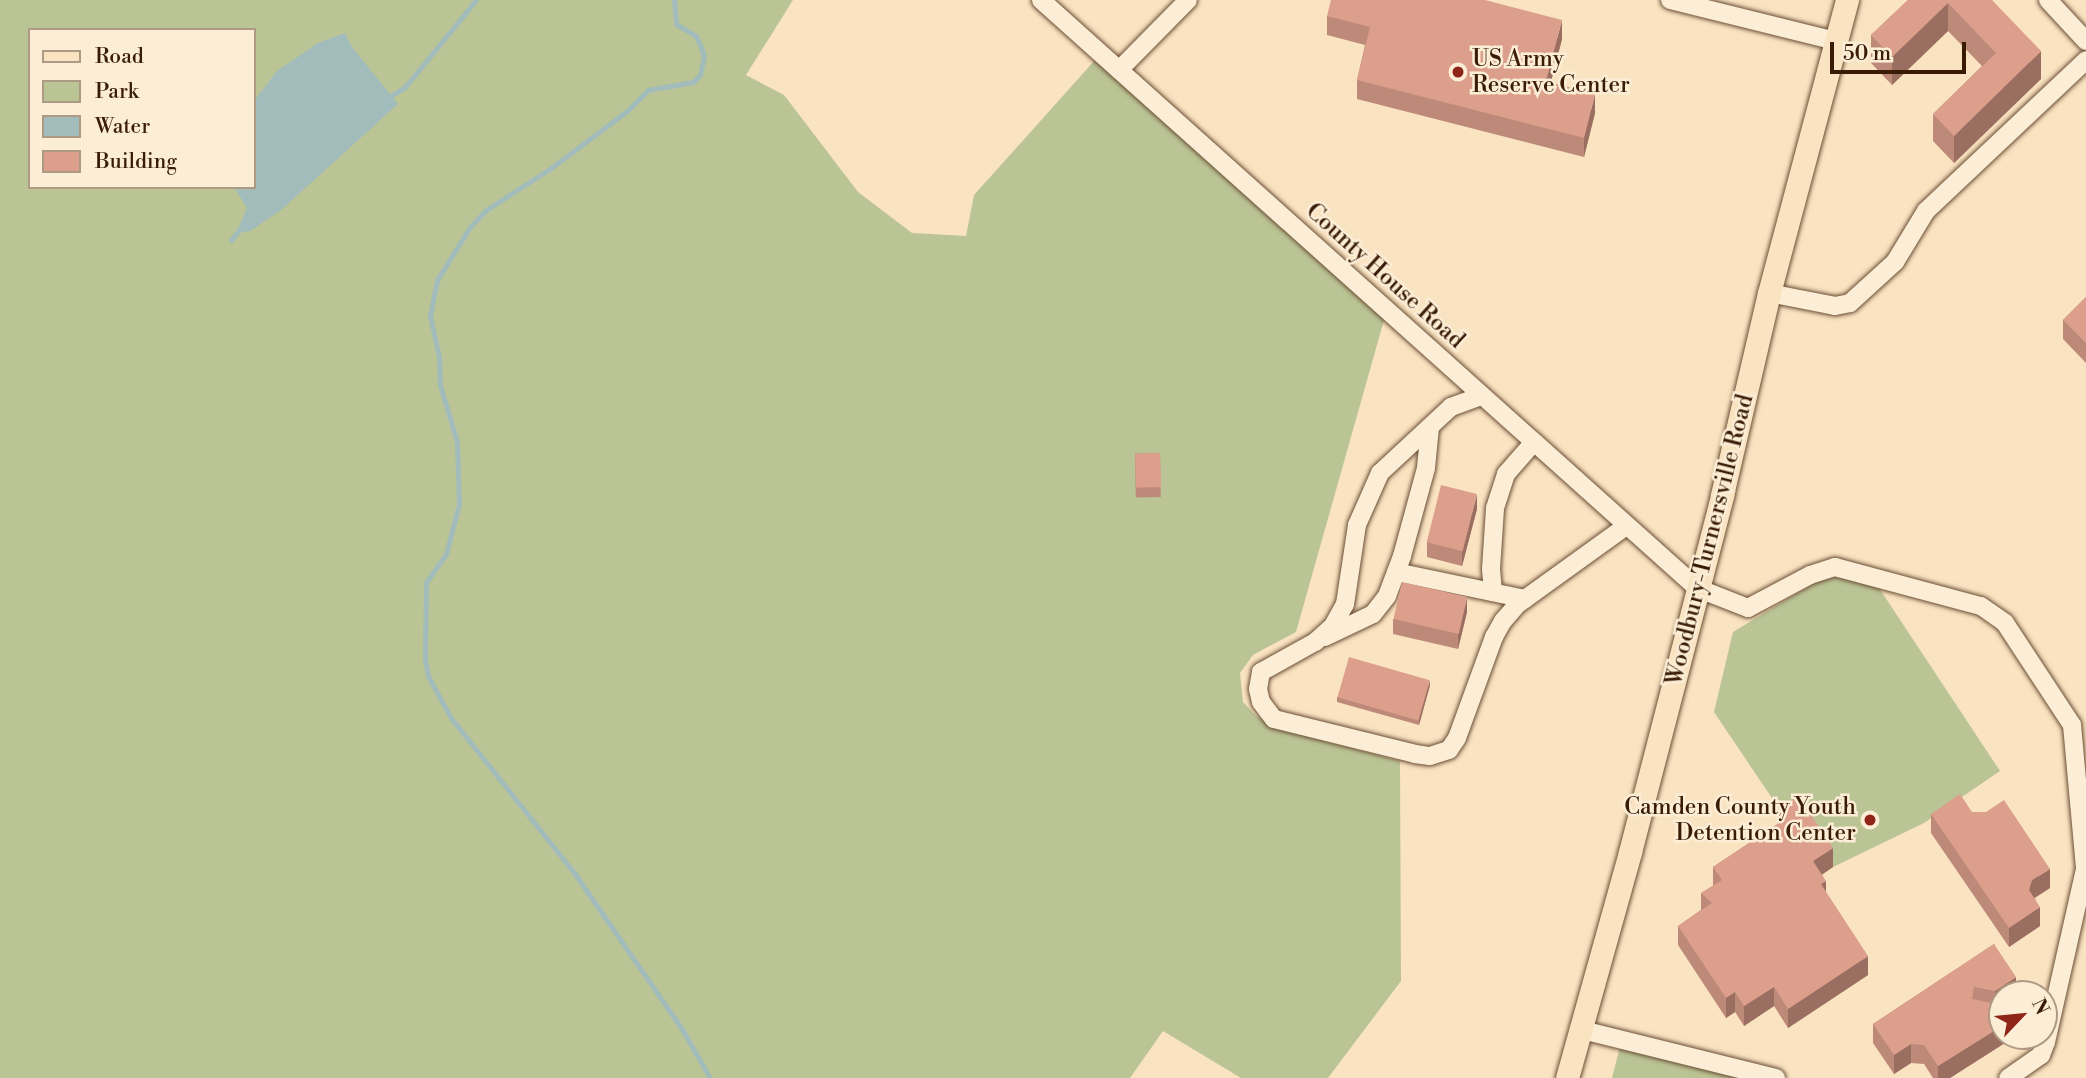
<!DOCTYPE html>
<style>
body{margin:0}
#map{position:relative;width:2086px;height:1078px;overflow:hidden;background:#fae3c1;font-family:"Libre Bodoni",serif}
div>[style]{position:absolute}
.green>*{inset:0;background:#bbc495}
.water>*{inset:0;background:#a2bcbc}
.stream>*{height:5px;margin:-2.5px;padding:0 2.5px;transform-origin:2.5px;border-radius:2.5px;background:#a2bcbc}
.roads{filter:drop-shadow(0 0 2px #6a4e34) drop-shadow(0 0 2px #6a4e34)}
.minor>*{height:18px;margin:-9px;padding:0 9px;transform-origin:9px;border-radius:9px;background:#fcedd7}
.major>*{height:23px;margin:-11.5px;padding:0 11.5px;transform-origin:11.5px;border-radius:11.5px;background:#fae3c1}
.wall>*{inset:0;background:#bd8978;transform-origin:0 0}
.shaded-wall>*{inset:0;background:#9a6f61}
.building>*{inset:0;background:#dc9f8b;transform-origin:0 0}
.dots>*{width:19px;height:19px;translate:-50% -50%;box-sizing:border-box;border:4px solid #fcedd7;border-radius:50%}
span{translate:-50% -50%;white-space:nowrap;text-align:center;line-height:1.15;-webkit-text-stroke:5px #fcedd7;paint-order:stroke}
.poi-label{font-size:23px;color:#3a1c05}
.left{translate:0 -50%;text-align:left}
.right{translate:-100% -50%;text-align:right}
.street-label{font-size:23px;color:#3a1c05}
.legend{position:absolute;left:28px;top:28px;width:228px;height:161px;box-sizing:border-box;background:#fcedd7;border:2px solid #ae9983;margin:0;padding:9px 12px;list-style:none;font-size:21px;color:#3a1c05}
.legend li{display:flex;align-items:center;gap:14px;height:35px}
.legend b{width:35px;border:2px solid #ae9983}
.north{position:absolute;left:1988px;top:980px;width:70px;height:70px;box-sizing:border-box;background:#fcedd7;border:2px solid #ae9983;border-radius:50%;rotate:64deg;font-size:19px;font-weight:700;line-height:28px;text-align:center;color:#3a1c05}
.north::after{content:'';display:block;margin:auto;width:24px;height:32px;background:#8f2418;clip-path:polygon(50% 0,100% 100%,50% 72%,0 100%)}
.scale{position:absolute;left:1830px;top:42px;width:136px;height:32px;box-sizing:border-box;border:4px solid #3a1c05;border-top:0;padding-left:9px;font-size:21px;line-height:24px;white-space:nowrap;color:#3a1c05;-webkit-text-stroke:5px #fcedd7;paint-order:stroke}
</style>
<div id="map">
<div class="green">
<div style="clip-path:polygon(evenodd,0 0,793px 0,746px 75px,784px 95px,858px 192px,912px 233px,966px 236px,974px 195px,1095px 60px,1384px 320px,1296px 632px,1253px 655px,1240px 673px,1243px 702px,1255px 715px,1279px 729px,1400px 761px,1401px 981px,1328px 1078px,1241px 1078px,1163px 1031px,1130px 1078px,0 1078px,0 0,30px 30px,254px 30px,254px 187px,30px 187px,30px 30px)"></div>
<div style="clip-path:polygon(1828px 575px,1879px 588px,2000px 771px,1924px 823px,1833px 867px,1788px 822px,1714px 712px,1733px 632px)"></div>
<div style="clip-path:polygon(1620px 1047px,1744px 1078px,1612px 1078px)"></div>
</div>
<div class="water">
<div style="clip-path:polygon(345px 33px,352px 47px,398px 104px,281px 210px,250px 231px,236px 233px,247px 208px,234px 187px,254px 187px,254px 101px,277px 71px,318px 43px)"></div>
</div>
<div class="stream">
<div style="left:674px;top:0;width:24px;rotate:85deg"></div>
<div style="left:676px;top:24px;width:23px;rotate:31deg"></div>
<div style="left:696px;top:36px;width:12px;rotate:66deg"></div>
<div style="left:701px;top:47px;width:10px;rotate:73deg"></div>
<div style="left:704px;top:57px;width:18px;rotate:103deg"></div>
<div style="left:700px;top:75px;width:10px;rotate:135deg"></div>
<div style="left:693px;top:82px;width:46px;rotate:169.9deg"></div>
<div style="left:648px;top:90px;width:30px;rotate:135deg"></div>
<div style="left:627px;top:111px;width:95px;rotate:143.1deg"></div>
<div style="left:551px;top:168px;width:77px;rotate:147.1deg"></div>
<div style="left:486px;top:210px;width:23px;rotate:133deg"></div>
<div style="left:470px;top:227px;width:62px;rotate:121.9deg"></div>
<div style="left:437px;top:280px;width:37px;rotate:101deg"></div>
<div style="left:430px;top:316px;width:42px;rotate:77.6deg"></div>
<div style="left:439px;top:357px;width:28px;rotate:88deg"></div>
<div style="left:440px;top:385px;width:59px;rotate:73.4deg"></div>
<div style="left:457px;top:442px;width:62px;rotate:88.2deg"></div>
<div style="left:459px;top:504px;width:52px;rotate:104.6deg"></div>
<div style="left:446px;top:554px;width:35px;rotate:125deg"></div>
<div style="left:426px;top:583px;width:76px;rotate:90.8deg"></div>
<div style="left:425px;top:659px;width:17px;rotate:80deg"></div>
<div style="left:428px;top:676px;width:48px;rotate:61.3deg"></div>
<div style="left:451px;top:718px;width:199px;rotate:51.5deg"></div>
<div style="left:575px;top:874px;width:188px;rotate:55.4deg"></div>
<div style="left:682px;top:1029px;width:56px;rotate:60.3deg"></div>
<div style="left:387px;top:98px;width:21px;rotate:-31deg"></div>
<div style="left:405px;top:87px;width:112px;rotate:-50.8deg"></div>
<div style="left:231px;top:240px;width:14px;rotate:-51deg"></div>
</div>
<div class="roads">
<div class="minor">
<div style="left:1041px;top:0;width:881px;rotate:41.87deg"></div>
<div style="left:1697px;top:588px;width:55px;rotate:21.4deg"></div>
<div style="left:1748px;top:608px;width:70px;rotate:-28deg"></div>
<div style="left:1810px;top:575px;width:26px;rotate:-18deg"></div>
<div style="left:1835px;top:567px;width:151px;rotate:15deg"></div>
<div style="left:1981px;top:606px;width:29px;rotate:35deg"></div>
<div style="left:2005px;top:623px;width:122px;rotate:56.7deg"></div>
<div style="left:2072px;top:725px;width:145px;rotate:84.8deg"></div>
<div style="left:2085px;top:869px;width:177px;rotate:102.7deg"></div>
<div style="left:2046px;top:1042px;width:14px;rotate:111deg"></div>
<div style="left:2041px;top:1055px;width:40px;rotate:145.1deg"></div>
<div style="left:1670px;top:0;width:171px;rotate:13.9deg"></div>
<div style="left:2048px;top:0;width:56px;rotate:47.2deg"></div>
<div style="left:1119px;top:70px;width:98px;rotate:-45.4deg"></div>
<div style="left:1769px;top:293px;width:67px;rotate:11.1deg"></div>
<div style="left:1835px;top:306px;width:15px;rotate:-11deg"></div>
<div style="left:1850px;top:303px;width:61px;rotate:-42.3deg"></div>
<div style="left:1895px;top:262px;width:60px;rotate:-58.7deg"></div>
<div style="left:1926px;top:211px;width:220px;rotate:-43.3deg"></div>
<div style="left:1481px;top:396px;width:32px;rotate:160deg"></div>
<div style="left:1451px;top:407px;width:97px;rotate:137.1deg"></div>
<div style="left:1380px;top:473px;width:57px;rotate:113.9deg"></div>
<div style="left:1357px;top:525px;width:80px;rotate:98.6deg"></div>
<div style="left:1345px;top:604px;width:25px;rotate:119deg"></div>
<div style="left:1333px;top:626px;width:24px;rotate:138deg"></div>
<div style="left:1315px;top:642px;width:62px;rotate:150.9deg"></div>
<div style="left:1261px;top:672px;width:17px;rotate:100deg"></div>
<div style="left:1258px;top:689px;width:13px;rotate:77deg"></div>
<div style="left:1261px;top:702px;width:21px;rotate:53deg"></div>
<div style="left:1274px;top:719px;width:145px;rotate:13.9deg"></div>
<div style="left:1415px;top:754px;width:15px;rotate:8deg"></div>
<div style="left:1430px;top:756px;width:20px;rotate:-18deg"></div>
<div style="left:1449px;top:750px;width:14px;rotate:-56deg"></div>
<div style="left:1457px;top:738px;width:108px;rotate:-69.9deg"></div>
<div style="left:1494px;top:637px;width:18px;rotate:-61deg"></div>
<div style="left:1503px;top:621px;width:23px;rotate:-49deg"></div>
<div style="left:1518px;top:604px;width:133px;rotate:-35.8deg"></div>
<div style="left:1396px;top:572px;width:132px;rotate:11.8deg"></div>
<div style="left:1493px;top:592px;width:23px;rotate:-95deg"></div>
<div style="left:1491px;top:569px;width:61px;rotate:-86.2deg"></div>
<div style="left:1495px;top:508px;width:36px;rotate:-72deg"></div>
<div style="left:1506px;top:474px;width:41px;rotate:-48.9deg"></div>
<div style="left:1325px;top:637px;width:53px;rotate:-25.6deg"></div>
<div style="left:1373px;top:614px;width:23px;rotate:-52deg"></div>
<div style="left:1387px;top:596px;width:43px;rotate:-69.4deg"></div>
<div style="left:1402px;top:556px;width:91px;rotate:-74.7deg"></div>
<div style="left:1426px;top:468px;width:41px;rotate:-84.4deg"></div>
<div style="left:1582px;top:1030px;width:200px;rotate:13.9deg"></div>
</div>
<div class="major">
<div style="left:1567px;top:1078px;width:235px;rotate:-74.4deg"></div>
<div style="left:1630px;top:852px;width:369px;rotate:-75.5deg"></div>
<div style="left:1722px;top:495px;width:207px;rotate:-76.9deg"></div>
<div style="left:1769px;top:293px;width:303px;rotate:-75.1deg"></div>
</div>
</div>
<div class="wall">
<div style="clip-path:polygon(1908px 0,1992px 0,2041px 79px,1954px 163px,1933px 141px,1933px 114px,1982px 66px,1948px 31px,1892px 85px,1871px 63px,1871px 35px)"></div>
<div style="clip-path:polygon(1327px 16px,1562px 39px,1551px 82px,1595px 113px,1584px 157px,1357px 99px,1357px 80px,1365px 45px,1327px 35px)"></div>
<div style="clip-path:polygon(2086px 297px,2086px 363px,2063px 339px,2063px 320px)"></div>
<div style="left:1160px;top:453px;width:44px;height:25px;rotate:89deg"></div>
<div style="clip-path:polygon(1477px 509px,1462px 566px,1427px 557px,1427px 542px)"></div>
<div style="clip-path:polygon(1467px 612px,1458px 649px,1393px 634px,1393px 619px)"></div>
<div style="clip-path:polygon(1430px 685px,1419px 725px,1337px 702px,1337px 697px)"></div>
<div style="clip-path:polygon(1779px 809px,1833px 867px,1822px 875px,1826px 892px,1868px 975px,1788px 1028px,1774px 1006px,1744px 1026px,1735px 1012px,1726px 1018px,1678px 945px,1678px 926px,1701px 910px,1701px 893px,1713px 886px,1713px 867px,1779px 823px)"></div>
<div style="clip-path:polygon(1972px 812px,2050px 888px,2035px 898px,2040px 926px,2009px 947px,1931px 833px,1931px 814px)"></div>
<div style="clip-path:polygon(1994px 944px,2016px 994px,1999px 1008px,2008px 1036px,2008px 1041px,1950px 1078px,1933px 1078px,1924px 1064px,1911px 1063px,1894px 1074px,1873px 1043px,1873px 1024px)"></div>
</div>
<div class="shaded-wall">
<div style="clip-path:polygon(1948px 3px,1948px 31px,1892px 85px,1892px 57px)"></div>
<div style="clip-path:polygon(1562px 20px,1562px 39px,1546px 100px,1546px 81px)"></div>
<div style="clip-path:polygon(2041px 51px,2041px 79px,1954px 163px,1954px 136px)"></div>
<div style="clip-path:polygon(1595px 94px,1595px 113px,1584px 157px,1584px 138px)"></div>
<div style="clip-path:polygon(1477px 494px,1477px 509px,1462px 566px,1462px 552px)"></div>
<div style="clip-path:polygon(1467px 597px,1467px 612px,1458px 649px,1458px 634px)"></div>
<div style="clip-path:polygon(1430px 680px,1430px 685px,1419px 725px,1419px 720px)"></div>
<div style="clip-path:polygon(1833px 848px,1833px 867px,1813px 880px,1813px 861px)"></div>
<div style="clip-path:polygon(2050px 869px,2050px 888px,2032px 899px,2029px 890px,2032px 880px)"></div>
<div style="clip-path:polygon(1826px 881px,1826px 900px,1821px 884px)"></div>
<div style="clip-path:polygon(2040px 907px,2040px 926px,2009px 947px,2009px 928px)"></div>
<div style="clip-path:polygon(1868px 956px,1868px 975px,1788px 1028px,1788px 1009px)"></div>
<div style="clip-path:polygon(2016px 977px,2016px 994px,2002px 994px,2002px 1006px,1995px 1010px,1995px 991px)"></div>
<div style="clip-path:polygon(1774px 987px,1774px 1006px,1744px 1026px,1744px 1006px)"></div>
<div style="clip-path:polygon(1735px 992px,1735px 1012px,1726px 1018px,1726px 998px)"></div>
<div style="clip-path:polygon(2002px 1026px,2002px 1036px,2008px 1036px,2008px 1041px,1950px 1078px,1938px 1078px,1938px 1066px)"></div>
<div style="clip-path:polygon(1911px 1044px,1911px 1063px,1894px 1074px,1894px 1055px)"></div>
</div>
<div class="building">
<div style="clip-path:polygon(1331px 0,1485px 0,1562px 20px,1546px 81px,1595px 94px,1584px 138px,1357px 80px,1370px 27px,1327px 16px)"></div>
<div style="clip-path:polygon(1908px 0,1992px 0,2041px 51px,1954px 136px,1933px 114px,1996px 53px,1948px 3px,1892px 57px,1871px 35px)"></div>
<div style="clip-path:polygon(2086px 297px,2086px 343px,2063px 320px)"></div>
<div style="left:1160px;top:453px;width:34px;height:25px;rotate:88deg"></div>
<div style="left:1441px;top:485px;width:37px;height:59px;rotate:14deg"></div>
<div style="left:1402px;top:582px;width:67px;height:38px;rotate:13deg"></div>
<div style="left:1349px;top:657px;width:84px;height:42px;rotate:16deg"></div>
<div style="clip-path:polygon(1960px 794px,1972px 812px,1986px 812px,2004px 800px,2050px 869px,2032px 880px,2029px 890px,2040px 907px,2009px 928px,1931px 814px)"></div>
<div style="clip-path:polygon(1798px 796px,1833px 848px,1813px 861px,1826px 881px,1821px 884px,1868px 956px,1788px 1009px,1774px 987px,1744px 1006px,1735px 992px,1726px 998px,1678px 926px,1712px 903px,1701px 893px,1722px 880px,1713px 867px,1786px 819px,1779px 809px)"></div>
<div style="clip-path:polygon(1994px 944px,2016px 977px,1995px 991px,1974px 987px,1972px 999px,1997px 1004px,2002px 1012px,2002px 1026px,1938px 1066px,1924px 1045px,1911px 1044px,1894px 1055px,1873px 1024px)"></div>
</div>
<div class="dots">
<div style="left:1458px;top:72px;background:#8f2418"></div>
<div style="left:1870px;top:820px;background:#8f2418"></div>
</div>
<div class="poi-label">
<span class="left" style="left:1472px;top:72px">US Army<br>Reserve Center</span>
<span class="right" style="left:1856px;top:820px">Camden County Youth<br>Detention Center</span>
</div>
<div class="street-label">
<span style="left:1385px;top:276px;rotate:42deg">County House Road</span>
<span style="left:1710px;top:540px;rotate:-76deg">Woodbury-Turnersville Road</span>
</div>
<ul class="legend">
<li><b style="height:9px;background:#fae3c1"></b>Road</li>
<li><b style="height:19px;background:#bbc495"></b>Park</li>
<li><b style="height:19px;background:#a2bcbc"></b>Water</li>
<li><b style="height:19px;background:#dc9f8b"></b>Building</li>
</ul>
<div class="north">N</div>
<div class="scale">50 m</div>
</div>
